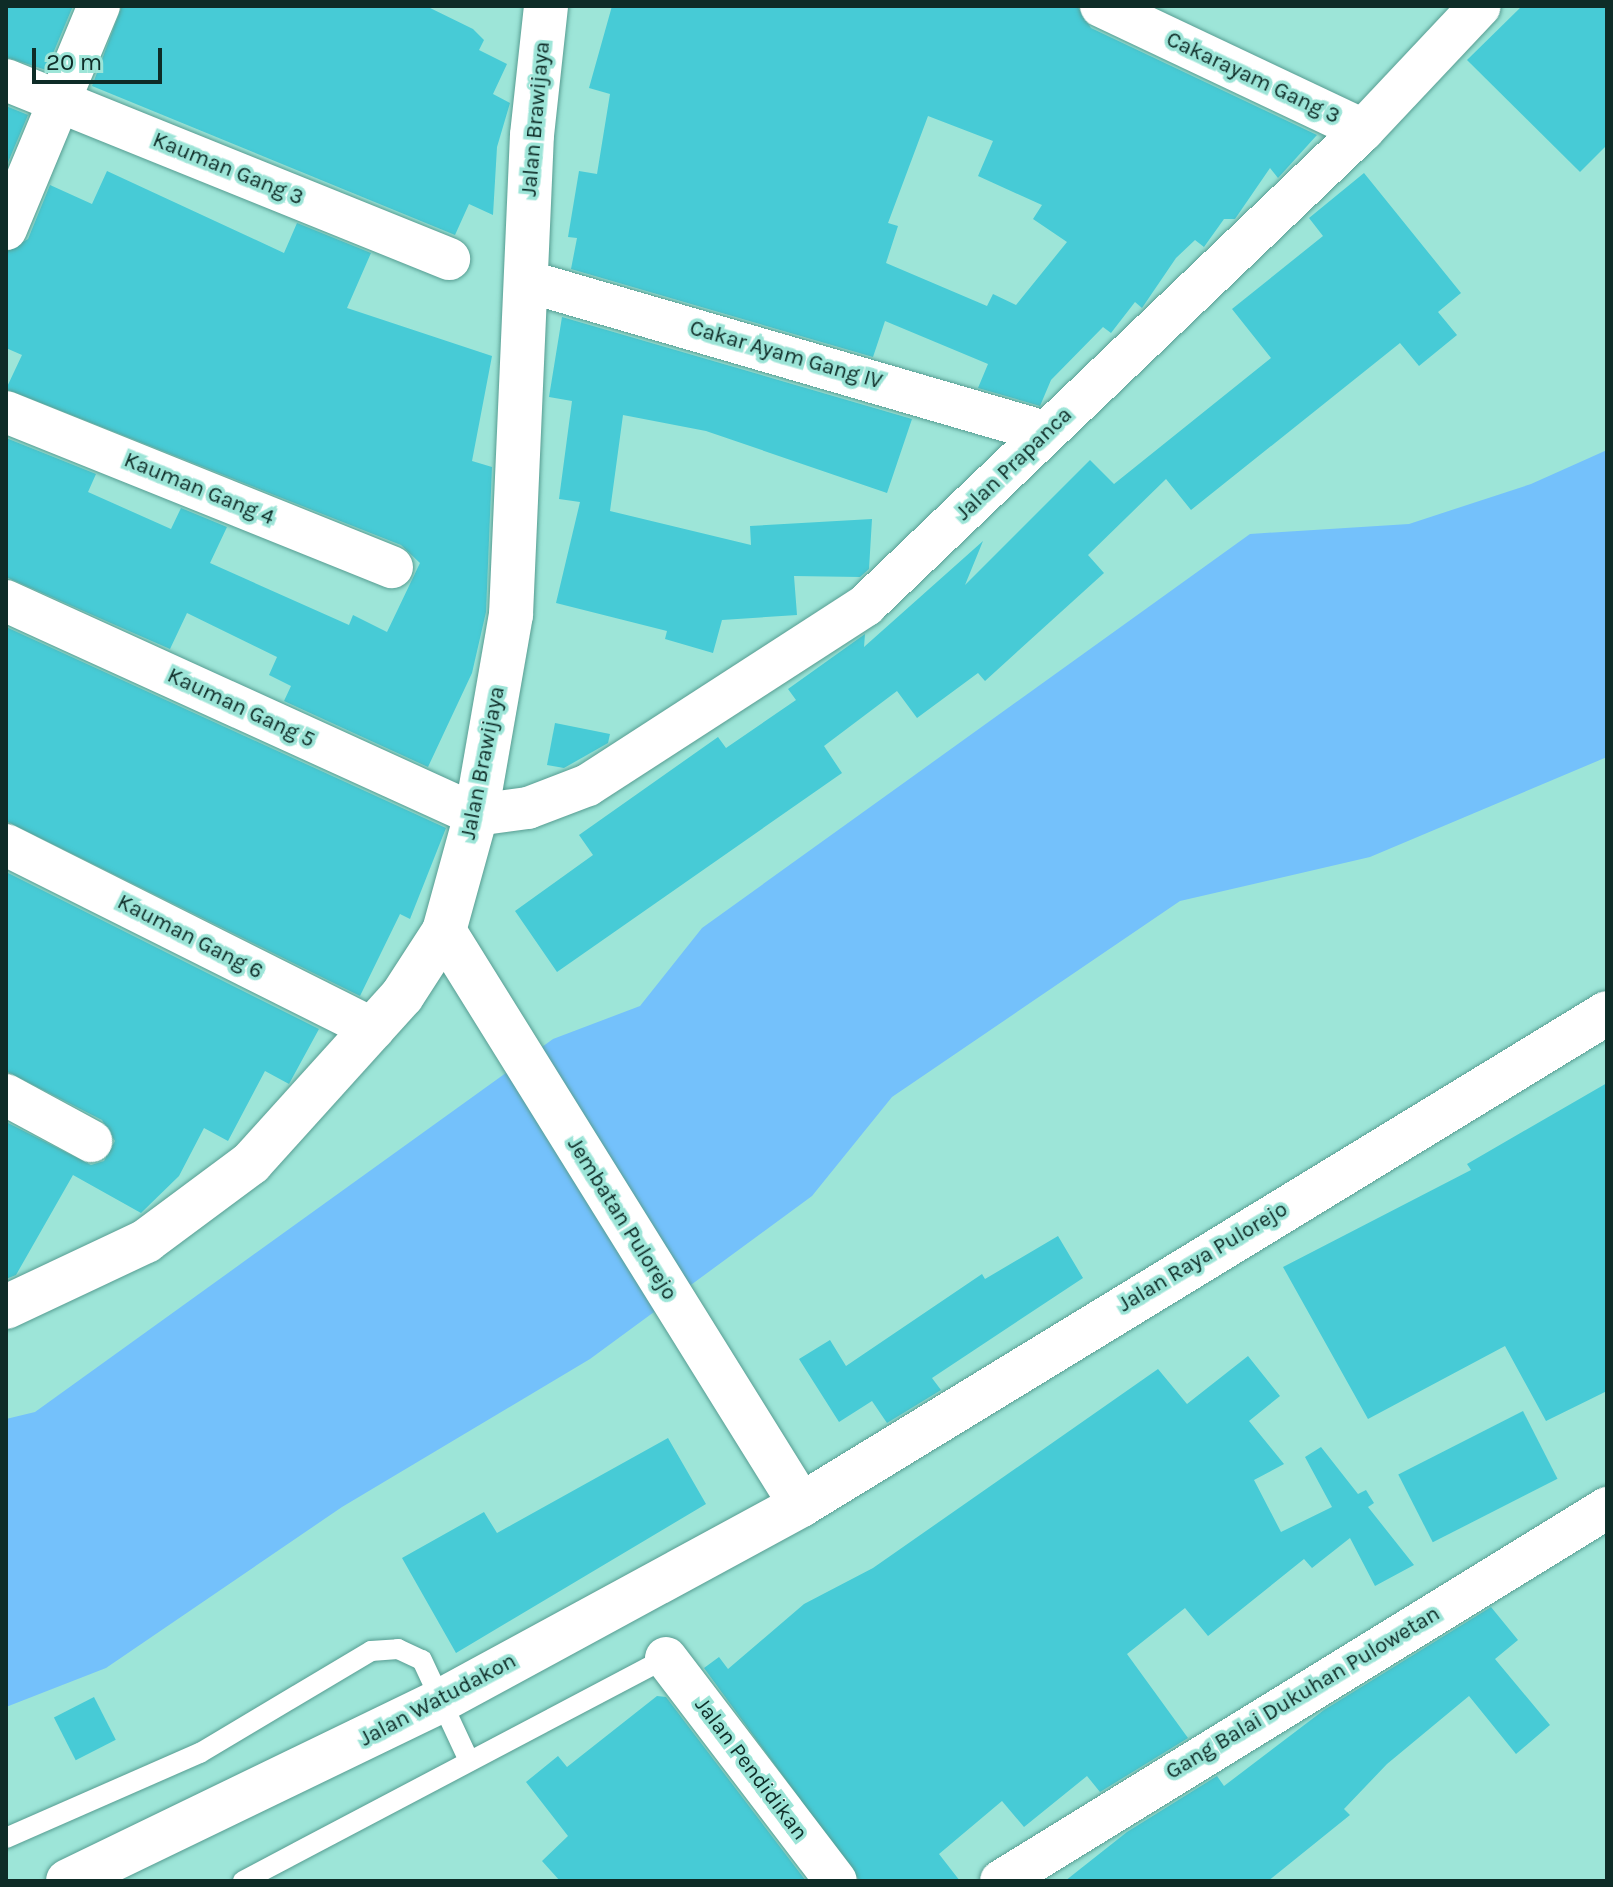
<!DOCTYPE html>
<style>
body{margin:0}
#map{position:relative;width:1613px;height:1887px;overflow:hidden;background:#9de5d8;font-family:Karla,sans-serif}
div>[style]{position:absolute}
.water>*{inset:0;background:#74c1fb}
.building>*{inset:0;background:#47cbd6;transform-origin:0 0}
.roads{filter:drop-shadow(0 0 2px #579d92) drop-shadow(0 0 2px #579d92)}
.service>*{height:20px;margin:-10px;padding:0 10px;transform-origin:10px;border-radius:10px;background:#fff}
.minor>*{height:42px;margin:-21px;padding:0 21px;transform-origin:21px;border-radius:21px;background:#fff}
.tertiary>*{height:44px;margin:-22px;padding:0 22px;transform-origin:22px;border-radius:22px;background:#fff}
.secondary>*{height:44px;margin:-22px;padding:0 22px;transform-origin:22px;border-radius:22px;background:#fff}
span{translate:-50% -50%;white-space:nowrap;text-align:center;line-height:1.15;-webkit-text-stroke:7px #9de5d8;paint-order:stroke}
.street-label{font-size:22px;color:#0e2c27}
.frame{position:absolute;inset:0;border:8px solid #0e2c27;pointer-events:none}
.scale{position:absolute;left:32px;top:48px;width:130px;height:36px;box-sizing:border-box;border:4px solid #0e2c27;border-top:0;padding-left:10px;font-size:24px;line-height:28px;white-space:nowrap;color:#0e2c27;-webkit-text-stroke:6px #9de5d8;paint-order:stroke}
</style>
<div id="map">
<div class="water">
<div style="clip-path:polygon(1607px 450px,1607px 757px,1370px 857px,1180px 901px,892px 1097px,812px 1196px,590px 1359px,342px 1507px,106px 1668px,6px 1707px,6px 1419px,35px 1412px,553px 1039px,640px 1006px,702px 928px,1250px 534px,1409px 524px,1531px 484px)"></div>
</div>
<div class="building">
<div style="clip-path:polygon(6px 6px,73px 6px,46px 70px,6px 57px)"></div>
<div style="clip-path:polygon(122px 6px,426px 6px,473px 29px,484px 40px,479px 50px,507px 64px,493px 94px,510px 103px,497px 147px,493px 215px,469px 204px,455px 235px,92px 86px)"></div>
<div style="clip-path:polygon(evenodd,612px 6px,1077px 6px,1091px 28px,1317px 135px,1278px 178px,1270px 168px,1235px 219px,1224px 219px,1204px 247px,1195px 240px,1176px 258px,1142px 308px,1135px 302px,1111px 333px,1103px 327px,1051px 380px,1040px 406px,978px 388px,988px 364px,885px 321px,873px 357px,571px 269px,577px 238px,568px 237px,579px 171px,597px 174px,610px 94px,589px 88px,612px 6px,928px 116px,993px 141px,978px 176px,1042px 205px,1033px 219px,1067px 242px,1016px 305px,993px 294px,987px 306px,886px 263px,898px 226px,888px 223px,928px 116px)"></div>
<div style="clip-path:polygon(1522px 6px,1607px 6px,1607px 145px,1580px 172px,1467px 60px)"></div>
<div style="clip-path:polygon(6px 106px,28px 115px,6px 167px)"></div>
<div style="clip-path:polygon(107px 171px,284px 253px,297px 223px,371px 253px,347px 308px,492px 356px,472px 461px,492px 467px,486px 612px,472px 673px,428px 767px,284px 701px,291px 686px,269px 675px,277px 657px,187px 613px,170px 649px,6px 577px,6px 438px,96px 474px,88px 492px,171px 529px,181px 508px,227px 527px,210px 563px,349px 625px,353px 615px,387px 632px,420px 563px,401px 545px,6px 389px,22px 355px,6px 348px,6px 252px,28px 239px,50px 185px,92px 204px)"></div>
<div style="clip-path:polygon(1364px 173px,1461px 293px,1438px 312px,1457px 335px,1419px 366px,1400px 343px,1191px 510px,1166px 479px,1088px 555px,1104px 573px,985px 681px,978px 673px,917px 718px,897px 691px,824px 746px,842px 773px,557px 972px,515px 911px,593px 855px,579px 835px,718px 737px,726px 748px,796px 700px,788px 689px,865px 634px,864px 647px,983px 541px,965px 585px,1090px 460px,1114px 484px,1271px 358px,1232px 309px,1323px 236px,1309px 218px)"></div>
<div style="clip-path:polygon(562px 317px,912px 419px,887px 493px,706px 431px,623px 415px,610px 511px,751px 545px,750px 526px,872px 519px,869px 569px,860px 577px,794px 576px,797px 615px,722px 620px,713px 653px,665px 639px,667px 631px,556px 603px,580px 502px,559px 499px,572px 401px,549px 397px)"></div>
<div style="clip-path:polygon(6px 627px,446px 828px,410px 919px,400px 914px,360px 996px,6px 821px)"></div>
<div style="clip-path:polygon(555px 723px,610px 734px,608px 743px,564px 768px,547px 765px)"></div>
<div style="clip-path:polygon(6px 872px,319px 1029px,289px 1084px,265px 1071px,228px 1141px,204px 1128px,179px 1176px,141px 1213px,73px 1175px,16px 1275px,6px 1279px,6px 1122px,91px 1165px,104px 1161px,115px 1141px,102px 1120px,6px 1071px)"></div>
<div style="clip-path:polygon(1607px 1083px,1607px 1391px,1546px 1421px,1505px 1346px,1368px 1419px,1283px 1267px,1471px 1170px,1467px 1164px)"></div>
<div style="clip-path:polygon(1058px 1236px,1083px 1278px,932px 1378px,941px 1390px,887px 1423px,872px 1401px,839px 1422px,799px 1359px,830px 1340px,846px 1366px,982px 1274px,985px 1279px)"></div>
<div style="clip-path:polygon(1248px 1356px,1280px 1396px,1249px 1421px,1284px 1464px,1254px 1480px,1281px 1532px,1332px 1507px,1305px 1457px,1321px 1447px,1358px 1494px,1366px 1490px,1374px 1503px,1368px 1507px,1414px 1565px,1375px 1586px,1350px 1538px,1312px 1568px,1304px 1559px,1208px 1636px,1185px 1608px,1127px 1654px,1188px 1738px,1100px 1792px,1087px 1776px,1024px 1827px,1002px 1801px,939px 1854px,960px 1881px,860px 1881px,704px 1668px,719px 1657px,728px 1669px,804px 1604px,873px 1568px,1158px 1369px,1187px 1404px)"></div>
<div style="left:1523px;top:1411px;width:76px;height:140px;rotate:63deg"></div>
<div style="clip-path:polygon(668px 1438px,706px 1504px,456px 1653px,402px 1558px,484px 1512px,497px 1533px)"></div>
<div style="clip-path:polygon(1491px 1607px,1518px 1640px,1495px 1659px,1550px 1725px,1516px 1754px,1469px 1696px,1387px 1764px,1344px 1809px,1350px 1815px,1268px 1881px,1065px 1881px,1127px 1832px,1217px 1776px,1224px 1786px,1324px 1710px)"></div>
<div style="clip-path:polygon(657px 1696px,666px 1697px,806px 1881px,560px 1881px,542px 1861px,568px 1836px,526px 1782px,558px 1756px,567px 1767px)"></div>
<div style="left:94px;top:1697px;width:48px;height:45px;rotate:63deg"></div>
</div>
<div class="roads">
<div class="service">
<div style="left:6px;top:1838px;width:212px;rotate:-23.7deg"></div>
<div style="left:200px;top:1753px;width:199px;rotate:-30.8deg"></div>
<div style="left:371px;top:1651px;width:27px;rotate:-4deg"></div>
<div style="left:398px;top:1649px;width:26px;rotate:25deg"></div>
<div style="left:422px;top:1660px;width:111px;rotate:65deg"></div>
<div style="left:243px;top:1881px;width:478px;rotate:-27.8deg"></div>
</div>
<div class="minor">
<div style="left:1101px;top:6px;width:290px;rotate:25.3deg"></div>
<div style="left:6px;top:80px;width:478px;rotate:22deg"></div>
<div style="left:6px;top:229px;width:242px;rotate:-67.4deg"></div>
<div style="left:526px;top:281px;width:541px;rotate:16.22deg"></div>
<div style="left:6px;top:412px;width:416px;rotate:21.9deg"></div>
<div style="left:6px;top:601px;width:516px;rotate:24.48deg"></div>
<div style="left:476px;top:815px;width:52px;rotate:-7.7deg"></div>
<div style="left:528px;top:808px;width:64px;rotate:-21deg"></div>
<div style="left:588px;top:785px;width:331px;rotate:-32.9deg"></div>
<div style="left:866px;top:605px;width:687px;rotate:-43.7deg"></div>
<div style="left:1363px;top:130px;width:170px;rotate:-46.7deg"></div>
<div style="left:6px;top:845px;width:411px;rotate:26.6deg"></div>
<div style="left:6px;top:1095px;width:97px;rotate:28.4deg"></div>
<div style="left:666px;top:1658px;width:280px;rotate:52.7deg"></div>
<div style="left:1001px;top:1881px;width:712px;rotate:-31.61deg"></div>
</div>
<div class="tertiary">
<div style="left:801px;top:1505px;width:944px;rotate:-31.4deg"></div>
</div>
<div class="secondary">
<div style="left:6px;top:1307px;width:155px;rotate:-25.2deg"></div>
<div style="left:146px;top:1241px;width:131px;rotate:-36.6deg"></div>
<div style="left:251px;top:1163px;width:225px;rotate:-47.9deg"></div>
<div style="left:402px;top:996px;width:77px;rotate:-57.1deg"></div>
<div style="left:444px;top:931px;width:120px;rotate:-74.6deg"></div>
<div style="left:476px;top:815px;width:203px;rotate:-80.1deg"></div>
<div style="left:511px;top:615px;width:480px;rotate:-87.5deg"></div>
<div style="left:532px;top:135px;width:130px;rotate:-83.8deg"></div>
<div style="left:68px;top:1881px;width:415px;rotate:-25.8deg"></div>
<div style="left:442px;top:1700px;width:409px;rotate:-28.5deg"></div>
<div style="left:801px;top:1505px;width:676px;rotate:-121.88deg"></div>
</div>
</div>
<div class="street-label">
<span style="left:1253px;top:78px;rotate:25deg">Cakarayam Gang 3</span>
<span style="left:536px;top:119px;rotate:-85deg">Jalan Brawijaya</span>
<span style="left:228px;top:169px;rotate:22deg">Kauman Gang 3</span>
<span style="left:786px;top:355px;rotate:16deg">Cakar Ayam Gang IV</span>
<span style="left:1014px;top:464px;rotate:-44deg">Jalan Prapanca</span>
<span style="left:199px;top:489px;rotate:22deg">Kauman Gang 4</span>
<span style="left:241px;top:708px;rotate:25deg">Kauman Gang 5</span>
<span style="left:483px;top:763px;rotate:-79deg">Jalan Brawijaya</span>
<span style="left:190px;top:937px;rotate:27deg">Kauman Gang 6</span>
<span style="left:622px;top:1219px;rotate:58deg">Jembatan Pulorejo</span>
<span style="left:1203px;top:1257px;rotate:-31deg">Jalan Raya Pulorejo</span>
<span style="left:1303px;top:1693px;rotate:-31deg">Gang Balai Dukuhan Pulowetan</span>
<span style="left:438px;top:1700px;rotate:-28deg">Jalan Watudakon</span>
<span style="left:751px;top:1769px;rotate:53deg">Jalan Pendidikan</span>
</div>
<div class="frame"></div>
<div class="scale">20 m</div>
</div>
